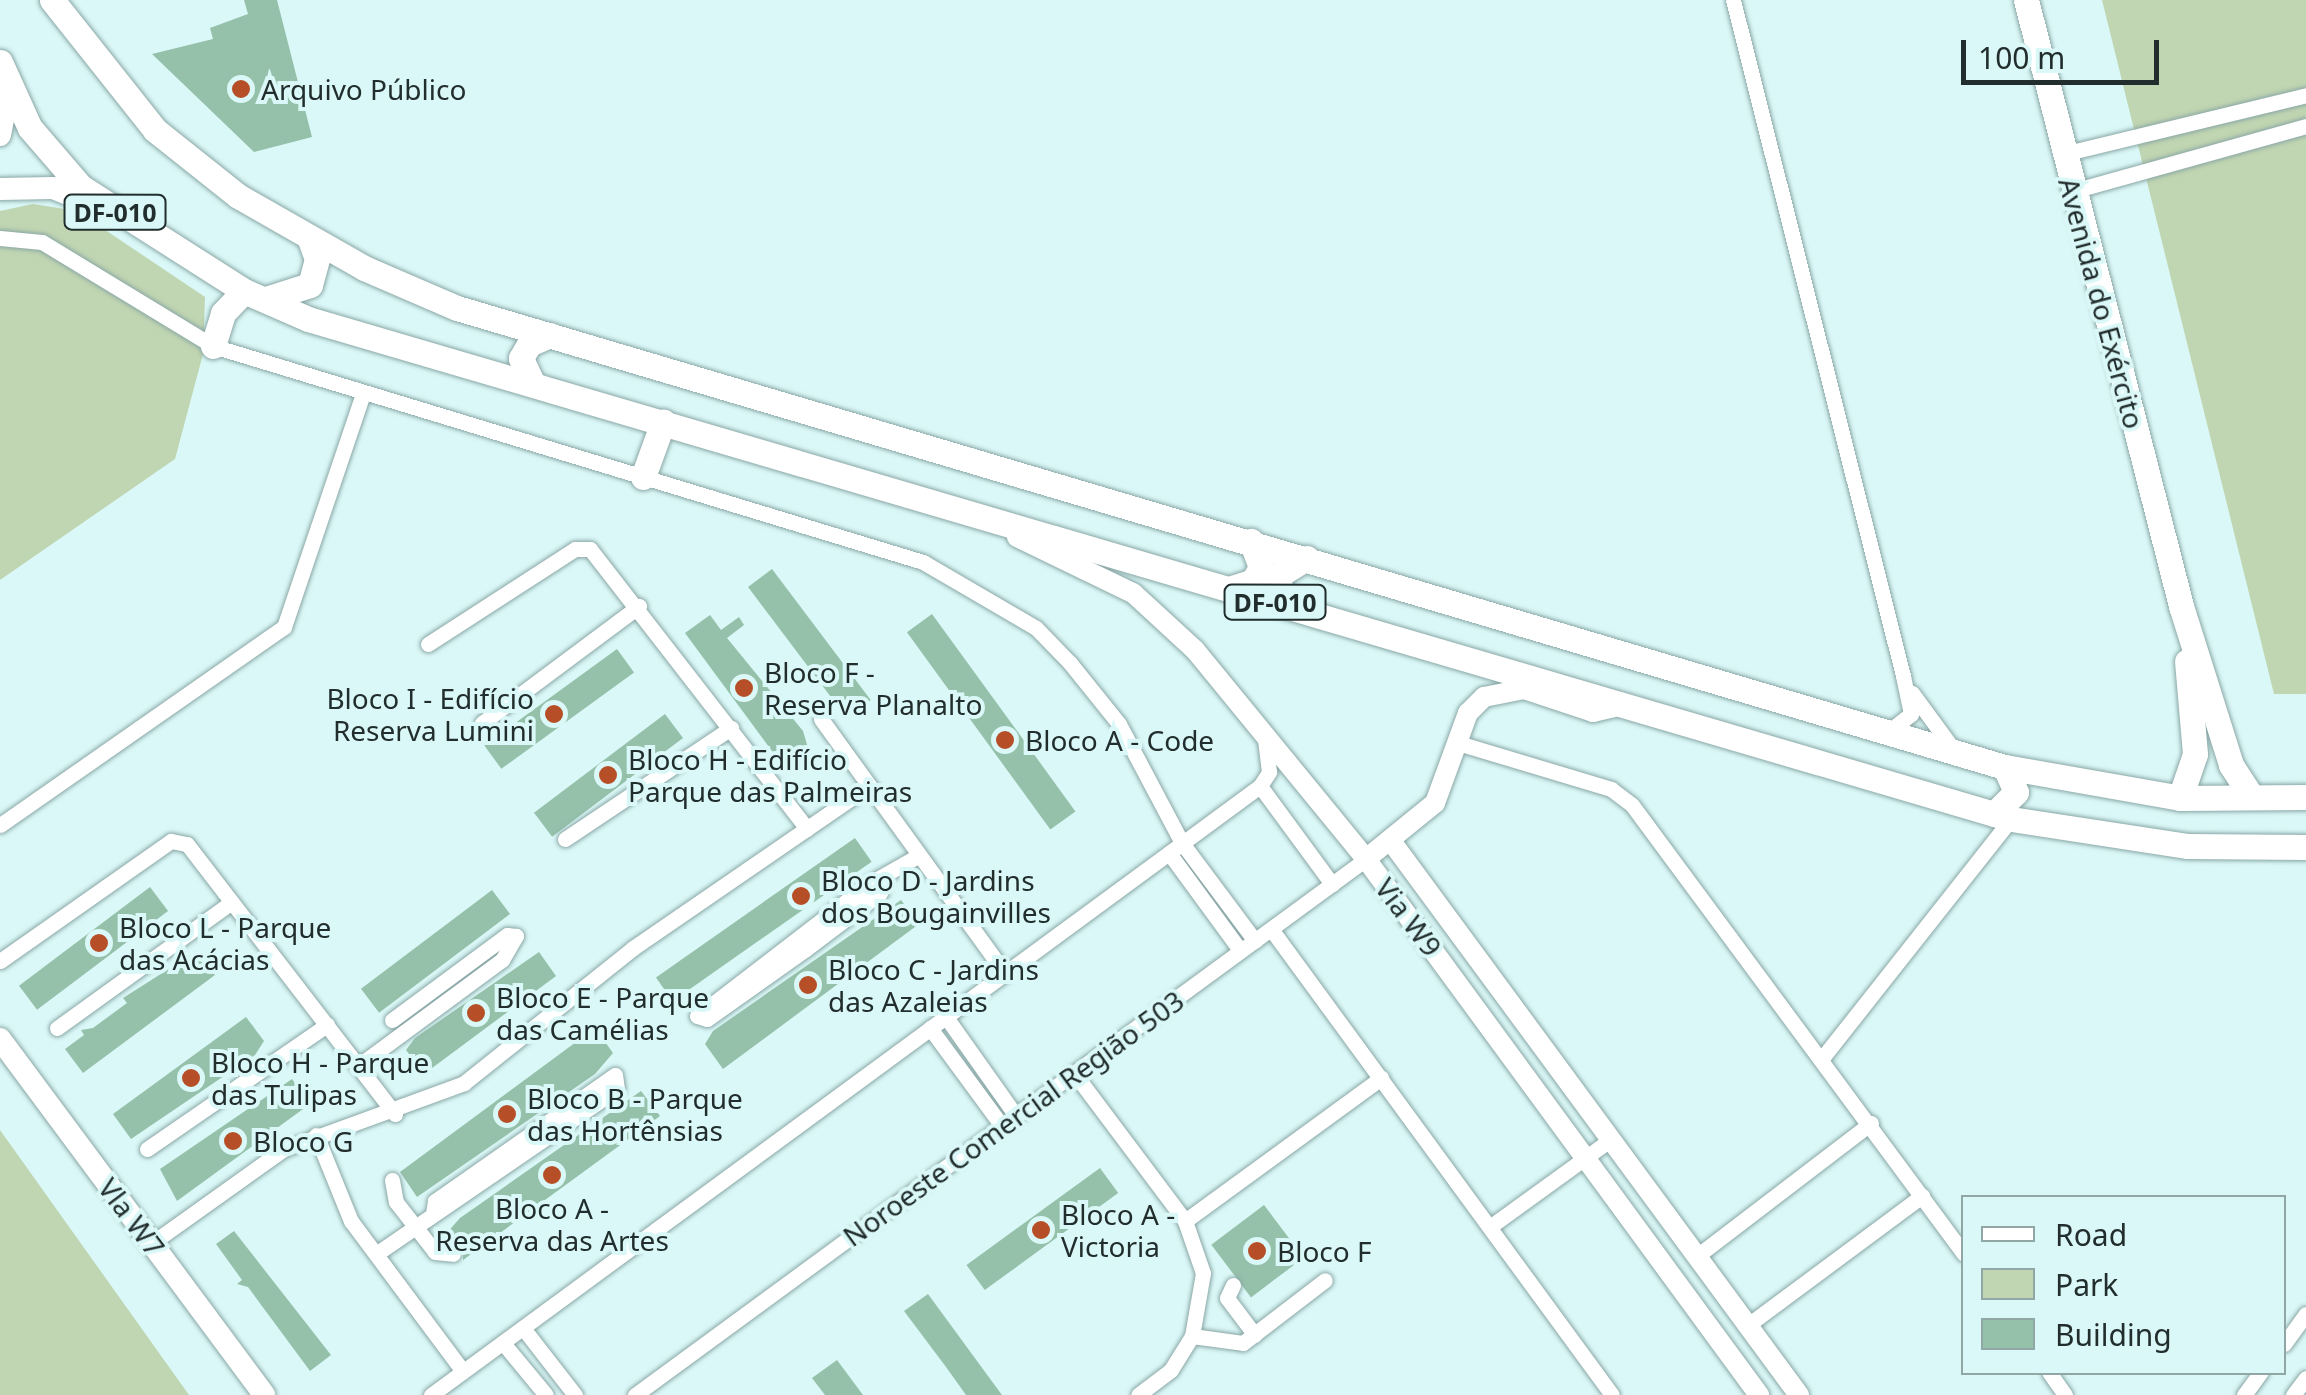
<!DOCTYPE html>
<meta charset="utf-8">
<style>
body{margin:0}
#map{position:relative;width:2306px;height:1395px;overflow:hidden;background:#daf8f7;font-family:"Noto Sans",sans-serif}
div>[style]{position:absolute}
.green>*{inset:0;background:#c0d5b1}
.building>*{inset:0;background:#95c0aa;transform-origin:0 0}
.roads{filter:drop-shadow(0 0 2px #8aa7a6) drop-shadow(0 0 2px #8aa7a6)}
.minor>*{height:15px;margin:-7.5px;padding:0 7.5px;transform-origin:7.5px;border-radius:7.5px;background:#fff}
.tertiary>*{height:20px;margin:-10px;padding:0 10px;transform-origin:10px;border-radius:10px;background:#fff}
.secondary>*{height:22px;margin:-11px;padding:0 11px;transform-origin:11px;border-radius:11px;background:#fff}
.primary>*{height:25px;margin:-12.5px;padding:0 12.5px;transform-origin:12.5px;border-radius:12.5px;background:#fff}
.dots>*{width:28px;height:28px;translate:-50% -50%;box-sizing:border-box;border:5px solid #daf8f7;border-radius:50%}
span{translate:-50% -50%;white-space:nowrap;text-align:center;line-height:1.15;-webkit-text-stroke:8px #daf8f7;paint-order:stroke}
.shield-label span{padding:2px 8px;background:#daf8f7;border:2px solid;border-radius:8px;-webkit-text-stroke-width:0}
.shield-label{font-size:25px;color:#222e2d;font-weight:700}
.poi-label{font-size:28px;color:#222e2d}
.left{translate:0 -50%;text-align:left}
.right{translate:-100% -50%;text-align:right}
.street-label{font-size:28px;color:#222e2d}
.legend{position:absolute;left:1961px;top:1195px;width:325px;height:180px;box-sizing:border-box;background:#daf8f7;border:2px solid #90a7a6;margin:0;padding:12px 18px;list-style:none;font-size:30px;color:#222e2d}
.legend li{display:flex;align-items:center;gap:20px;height:50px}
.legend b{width:50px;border:2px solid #90a7a6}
.scale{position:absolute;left:1961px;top:40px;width:198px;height:45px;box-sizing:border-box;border:5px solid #222e2d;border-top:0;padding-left:12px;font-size:30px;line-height:35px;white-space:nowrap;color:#222e2d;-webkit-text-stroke:8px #daf8f7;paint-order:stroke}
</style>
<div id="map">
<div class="green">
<div style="clip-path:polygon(2102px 0,2306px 0,2306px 694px,2274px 694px)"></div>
<div style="clip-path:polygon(33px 204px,77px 211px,205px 297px,203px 354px,175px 459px,0 580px,0 211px)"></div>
<div style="clip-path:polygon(0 1130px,189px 1395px,0 1395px)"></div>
</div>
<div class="building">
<div style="clip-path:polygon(244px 0,277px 0,312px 137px,254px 152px,152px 54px,213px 39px,210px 28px,248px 14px)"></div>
<div style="left:772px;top:569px;width:164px;height:30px;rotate:53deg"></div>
<div style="left:932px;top:614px;width:244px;height:31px;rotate:54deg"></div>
<div style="clip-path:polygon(710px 615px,721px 630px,739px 617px,744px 625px,727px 638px,803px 731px,808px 748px,783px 766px,685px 633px)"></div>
<div style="left:617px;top:649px;width:29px;height:164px;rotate:54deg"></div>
<div style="left:665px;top:714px;width:30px;height:164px;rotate:53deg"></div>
<div style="left:855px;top:838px;width:29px;height:243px;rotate:55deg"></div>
<div style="left:150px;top:887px;width:30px;height:164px;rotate:53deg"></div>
<div style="left:492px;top:890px;width:30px;height:164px;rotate:53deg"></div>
<div style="clip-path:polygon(901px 900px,919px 924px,723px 1069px,705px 1044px,713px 1031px)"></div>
<div style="clip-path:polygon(197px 951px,215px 975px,83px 1073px,65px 1049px,84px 1035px,81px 1030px,93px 1028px,127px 1003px,123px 998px)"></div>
<div style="clip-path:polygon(539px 952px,556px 976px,424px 1074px,406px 1050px,415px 1038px)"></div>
<div style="clip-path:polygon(246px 1017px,264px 1041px,255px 1055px,131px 1139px,113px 1114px)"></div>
<div style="clip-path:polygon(595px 1028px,613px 1053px,595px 1074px,417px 1197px,400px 1172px)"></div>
<div style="clip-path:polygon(292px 1079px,310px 1104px,177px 1201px,160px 1169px)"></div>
<div style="clip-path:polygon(641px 1091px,660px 1116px,463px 1260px,463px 1249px,445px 1235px,460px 1218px)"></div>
<div style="left:1100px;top:1168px;width:31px;height:165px;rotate:54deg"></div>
<div style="left:1264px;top:1205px;width:66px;height:66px;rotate:53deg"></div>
<div style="clip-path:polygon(234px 1231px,331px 1355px,310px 1371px,248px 1287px,237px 1284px,242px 1280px,216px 1244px)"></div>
<div style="clip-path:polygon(928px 1294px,988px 1376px,1002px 1395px,966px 1395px,946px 1367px,904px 1311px)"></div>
<div style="clip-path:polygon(837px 1360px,863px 1395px,825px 1395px,812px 1378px)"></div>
</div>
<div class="roads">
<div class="minor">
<div style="left:1733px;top:0;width:697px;rotate:75.88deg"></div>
<div style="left:1903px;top:676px;width:39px;rotate:78deg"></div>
<div style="left:1911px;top:714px;width:28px;rotate:142deg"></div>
<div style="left:2063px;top:154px;width:250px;rotate:-13.6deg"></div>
<div style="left:2073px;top:191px;width:242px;rotate:-15.6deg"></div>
<div style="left:0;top:238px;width:42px;rotate:5.4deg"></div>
<div style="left:42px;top:242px;width:200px;rotate:31.3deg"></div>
<div style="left:213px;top:346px;width:742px;rotate:16.92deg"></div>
<div style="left:923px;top:562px;width:131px;rotate:30.3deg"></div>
<div style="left:1036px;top:628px;width:49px;rotate:45.8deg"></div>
<div style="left:1070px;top:663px;width:78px;rotate:51.2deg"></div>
<div style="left:1119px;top:724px;width:135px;rotate:62.1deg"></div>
<div style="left:1182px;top:843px;width:122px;rotate:53.3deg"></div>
<div style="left:428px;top:644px;width:175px;rotate:-32.9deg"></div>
<div style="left:575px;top:549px;width:15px"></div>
<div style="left:590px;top:549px;width:354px;rotate:52.2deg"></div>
<div style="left:1912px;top:693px;width:66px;rotate:53.7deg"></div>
<div style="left:821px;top:719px;width:312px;rotate:54.1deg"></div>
<div style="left:482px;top:723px;width:196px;rotate:-36.7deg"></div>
<div style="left:1458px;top:743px;width:160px;rotate:16.7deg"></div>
<div style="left:1611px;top:789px;width:26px;rotate:37deg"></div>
<div style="left:1632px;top:805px;width:558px;rotate:53.52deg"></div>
<div style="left:1260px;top:786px;width:122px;rotate:53.7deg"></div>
<div style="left:0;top:825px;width:346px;rotate:-34.9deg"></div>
<div style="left:284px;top:627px;width:247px;rotate:-71.3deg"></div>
<div style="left:565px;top:839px;width:200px;rotate:-33.8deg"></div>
<div style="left:1169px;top:853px;width:120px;rotate:53.8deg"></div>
<div style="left:883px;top:880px;width:13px;rotate:103deg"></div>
<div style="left:880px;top:893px;width:93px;rotate:142.9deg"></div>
<div style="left:806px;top:949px;width:121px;rotate:144.7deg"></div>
<div style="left:707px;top:1019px;width:10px;rotate:-163deg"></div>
<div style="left:697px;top:1016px;width:218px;rotate:-37.6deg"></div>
<div style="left:870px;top:883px;width:55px;rotate:-29.4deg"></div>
<div style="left:1271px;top:929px;width:577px;rotate:53.8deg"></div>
<div style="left:0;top:961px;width:209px;rotate:-35.1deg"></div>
<div style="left:171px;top:841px;width:16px;rotate:11deg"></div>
<div style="left:187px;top:844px;width:341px;rotate:52.4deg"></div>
<div style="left:946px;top:1017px;width:121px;rotate:54.7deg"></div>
<div style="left:57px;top:1028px;width:212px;rotate:-35.8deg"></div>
<div style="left:930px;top:1028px;width:122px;rotate:53.7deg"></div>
<div style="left:1823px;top:1057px;width:303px;rotate:-51.7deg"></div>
<div style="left:358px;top:1066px;width:179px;rotate:-36.4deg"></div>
<div style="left:502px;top:960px;width:28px;rotate:-60deg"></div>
<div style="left:516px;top:936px;width:9px;rotate:-174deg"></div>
<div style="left:507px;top:935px;width:143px;rotate:143.5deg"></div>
<div style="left:1074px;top:1073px;width:185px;rotate:53.1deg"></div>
<div style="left:1185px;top:1221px;width:55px;rotate:70.9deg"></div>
<div style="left:1203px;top:1273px;width:64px;rotate:99.9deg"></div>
<div style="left:1192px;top:1336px;width:40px;rotate:122deg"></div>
<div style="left:1171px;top:1370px;width:41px;rotate:142.9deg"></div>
<div style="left:316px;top:1135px;width:93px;rotate:67.9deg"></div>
<div style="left:351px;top:1221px;width:187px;rotate:53.3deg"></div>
<div style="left:147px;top:1149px;width:219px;rotate:-34.6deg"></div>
<div style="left:392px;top:1180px;width:22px;rotate:80deg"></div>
<div style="left:396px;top:1202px;width:63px;rotate:52deg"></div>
<div style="left:435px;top:1252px;width:18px;rotate:6deg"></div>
<div style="left:1185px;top:1221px;width:243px;rotate:-36.1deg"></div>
<div style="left:1491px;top:1226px;width:148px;rotate:-35.9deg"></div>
<div style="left:152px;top:1243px;width:162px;rotate:-35.5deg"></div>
<div style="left:284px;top:1149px;width:192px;rotate:-20.1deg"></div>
<div style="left:464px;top:1083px;width:216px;rotate:-38.6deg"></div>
<div style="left:633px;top:948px;width:283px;rotate:-34.5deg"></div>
<div style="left:376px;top:1254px;width:292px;rotate:-34.4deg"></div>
<div style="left:617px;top:1089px;width:14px;rotate:-98deg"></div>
<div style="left:615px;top:1075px;width:220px;rotate:145deg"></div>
<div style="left:435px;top:1201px;width:12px;rotate:99deg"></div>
<div style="left:1697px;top:1256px;width:219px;rotate:-37.4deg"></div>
<div style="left:1233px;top:1285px;width:14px;rotate:115deg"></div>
<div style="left:1227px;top:1298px;width:46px;rotate:52.9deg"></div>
<div style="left:1748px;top:1325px;width:217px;rotate:-36.6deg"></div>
<div style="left:523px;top:1328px;width:85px;rotate:52.2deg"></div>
<div style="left:1192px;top:1336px;width:51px;rotate:7.8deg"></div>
<div style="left:1243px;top:1343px;width:103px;rotate:-37.5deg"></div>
<div style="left:503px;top:1343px;width:67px;rotate:50.4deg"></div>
<div style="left:2284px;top:1344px;width:37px;rotate:-54deg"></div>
<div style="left:2049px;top:1372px;width:28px;rotate:55deg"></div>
<div style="left:431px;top:1395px;width:1029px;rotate:-36.3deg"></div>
<div style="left:1260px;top:786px;width:17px;rotate:-57deg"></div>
<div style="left:1269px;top:772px;width:32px;rotate:-97deg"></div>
<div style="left:635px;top:1395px;width:906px;rotate:-36.25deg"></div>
<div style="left:2244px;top:1395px;width:29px;rotate:-54deg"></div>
<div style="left:2293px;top:1395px;width:21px;rotate:-53deg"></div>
</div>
<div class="tertiary">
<div style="left:1017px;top:537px;width:129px;rotate:25.8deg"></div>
<div style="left:1133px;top:593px;width:84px;rotate:42.6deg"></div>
<div style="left:1195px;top:650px;width:270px;rotate:50.7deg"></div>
<div style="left:1366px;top:859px;width:665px;rotate:53.75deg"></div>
<div style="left:1391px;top:841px;width:688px;rotate:53.63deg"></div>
<div style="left:1366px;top:859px;width:89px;rotate:-39.1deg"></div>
<div style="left:1435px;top:803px;width:96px;rotate:-69.9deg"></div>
<div style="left:1468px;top:713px;width:23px;rotate:-45deg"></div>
<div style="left:1484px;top:697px;width:41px;rotate:-11.3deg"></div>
<div style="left:1524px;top:689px;width:73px;rotate:18.4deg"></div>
<div style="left:1593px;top:712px;width:31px;rotate:-13deg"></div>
</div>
<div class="secondary">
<div style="left:0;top:135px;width:47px;rotate:-78.9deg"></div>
<div style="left:0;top:189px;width:53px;rotate:-1.1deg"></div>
<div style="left:53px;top:188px;width:48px;rotate:21.8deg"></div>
<div style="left:0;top:1039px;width:443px;rotate:53.4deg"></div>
</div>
<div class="primary">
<div style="left:52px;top:0;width:166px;rotate:51.6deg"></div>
<div style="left:155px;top:130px;width:106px;rotate:38.5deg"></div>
<div style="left:238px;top:196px;width:145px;rotate:29.7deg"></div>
<div style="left:364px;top:268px;width:101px;rotate:23.3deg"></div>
<div style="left:457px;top:308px;width:1615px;rotate:16.52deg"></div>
<div style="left:2005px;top:767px;width:178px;rotate:10deg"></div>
<div style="left:2180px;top:798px;width:126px;rotate:-0.5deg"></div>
<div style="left:2026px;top:0;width:626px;rotate:75.65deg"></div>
<div style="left:2181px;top:606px;width:167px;rotate:72.5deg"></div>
<div style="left:2231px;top:765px;width:38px;rotate:57deg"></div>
<div style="left:0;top:62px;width:72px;rotate:65.6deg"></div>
<div style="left:30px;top:128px;width:78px;rotate:49.2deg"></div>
<div style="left:81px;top:187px;width:193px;rotate:32.5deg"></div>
<div style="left:244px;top:291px;width:70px;rotate:23.6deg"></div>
<div style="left:308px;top:319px;width:1775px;rotate:16.36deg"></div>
<div style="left:2011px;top:819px;width:179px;rotate:8.7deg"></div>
<div style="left:2188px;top:846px;width:118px;rotate:0.5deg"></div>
<div style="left:266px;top:299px;width:46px;rotate:-17.7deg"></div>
<div style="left:310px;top:285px;width:27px;rotate:-75deg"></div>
<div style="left:317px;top:259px;width:20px;rotate:-110deg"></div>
<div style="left:213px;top:346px;width:34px;rotate:-73deg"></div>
<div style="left:223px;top:313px;width:30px;rotate:-46deg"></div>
<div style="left:532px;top:382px;width:26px;rotate:-115deg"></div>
<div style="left:521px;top:358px;width:16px;rotate:-60deg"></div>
<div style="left:529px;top:344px;width:23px;rotate:-23deg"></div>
<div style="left:643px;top:477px;width:59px;rotate:-70deg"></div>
<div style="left:1229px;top:589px;width:25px;rotate:-18deg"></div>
<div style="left:1253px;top:581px;width:16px;rotate:-60deg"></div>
<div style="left:1261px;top:567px;width:28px;rotate:-111deg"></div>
<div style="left:1287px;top:605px;width:30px;rotate:-111deg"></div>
<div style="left:1276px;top:577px;width:36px;rotate:-32deg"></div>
<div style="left:2180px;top:798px;width:46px;rotate:-71.2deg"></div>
<div style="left:2195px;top:754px;width:93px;rotate:-94.9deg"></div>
<div style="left:1994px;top:814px;width:31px;rotate:-45deg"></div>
<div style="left:2016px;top:792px;width:27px;rotate:-114deg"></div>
</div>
</div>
<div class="dots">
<div style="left:241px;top:89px;background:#b64f27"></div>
<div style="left:744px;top:688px;background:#b64f27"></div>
<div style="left:554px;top:714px;background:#b64f27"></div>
<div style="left:1005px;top:740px;background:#b64f27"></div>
<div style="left:608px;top:775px;background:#b64f27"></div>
<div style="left:801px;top:896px;background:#b64f27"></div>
<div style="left:99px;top:943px;background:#b64f27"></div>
<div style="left:808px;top:985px;background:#b64f27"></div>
<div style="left:476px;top:1013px;background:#b64f27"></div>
<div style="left:191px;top:1078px;background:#b64f27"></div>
<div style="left:507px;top:1114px;background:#b64f27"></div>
<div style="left:233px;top:1141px;background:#b64f27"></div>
<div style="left:552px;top:1175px;background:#b64f27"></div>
<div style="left:1041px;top:1230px;background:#b64f27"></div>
<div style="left:1257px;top:1251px;background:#b64f27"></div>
</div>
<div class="shield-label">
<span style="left:115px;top:212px">DF-010</span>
<span style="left:1275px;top:602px">DF-010</span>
</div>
<div class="poi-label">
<span class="left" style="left:261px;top:89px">Arquivo Público</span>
<span class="left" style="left:764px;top:688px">Bloco F -<br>Reserva Planalto</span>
<span class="right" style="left:534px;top:714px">Bloco I - Edifício<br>Reserva Lumini</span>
<span class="left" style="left:1025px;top:740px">Bloco A - Code</span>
<span class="left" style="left:628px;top:775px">Bloco H - Edifício<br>Parque das Palmeiras</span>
<span class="left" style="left:821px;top:896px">Bloco D - Jardins<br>dos Bougainvilles</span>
<span class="left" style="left:119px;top:943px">Bloco L - Parque<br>das Acácias</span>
<span class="left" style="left:828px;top:985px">Bloco C - Jardins<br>das Azaleias</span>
<span class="left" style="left:496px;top:1013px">Bloco E - Parque<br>das Camélias</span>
<span class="left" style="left:211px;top:1078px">Bloco H - Parque<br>das Tulipas</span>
<span class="left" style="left:527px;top:1114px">Bloco B - Parque<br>das Hortênsias</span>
<span class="left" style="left:253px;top:1141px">Bloco G</span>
<span style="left:552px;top:1224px">Bloco A -<br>Reserva das Artes</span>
<span class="left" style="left:1061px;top:1230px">Bloco A -<br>Victoria</span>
<span class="left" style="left:1277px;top:1251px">Bloco F</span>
</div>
<div class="street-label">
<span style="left:2102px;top:303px;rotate:75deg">Avenida do Exército</span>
<span style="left:1409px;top:917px;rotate:53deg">Via W9</span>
<span style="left:1013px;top:1118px;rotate:-36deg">Noroeste Comercial Região 503</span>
<span style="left:132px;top:1217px;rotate:53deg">Vla W7</span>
</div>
<ul class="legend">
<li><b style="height:12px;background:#fff"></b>Road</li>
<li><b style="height:28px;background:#c0d5b1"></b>Park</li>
<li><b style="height:28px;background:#95c0aa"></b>Building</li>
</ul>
<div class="scale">100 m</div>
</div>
